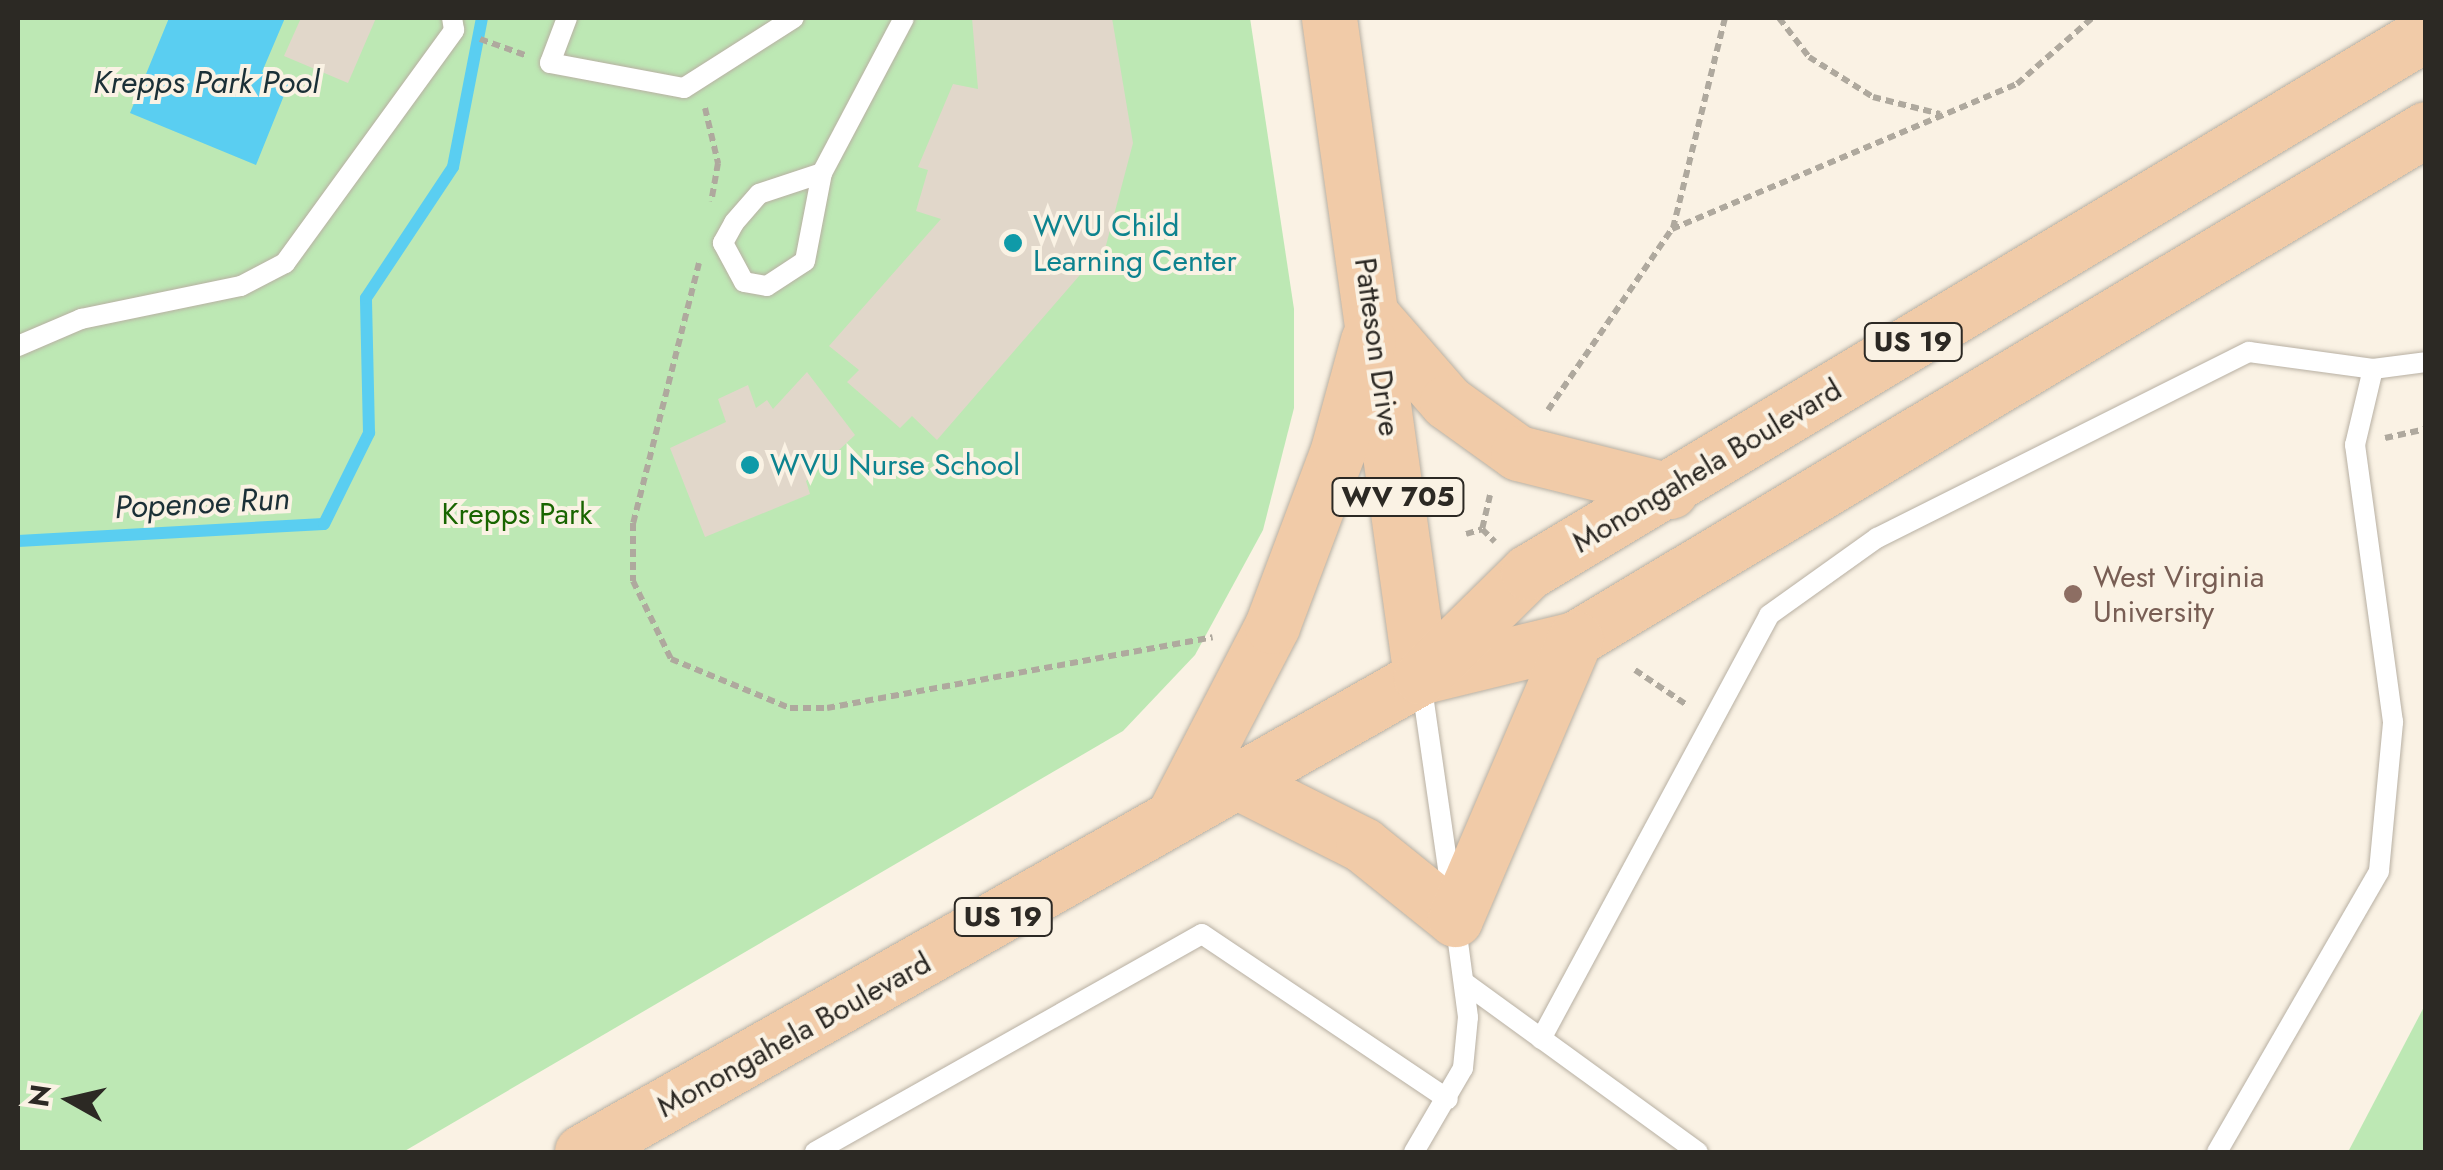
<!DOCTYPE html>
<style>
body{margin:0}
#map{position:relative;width:2443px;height:1170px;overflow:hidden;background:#faf2e4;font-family:Jost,sans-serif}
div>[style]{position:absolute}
.green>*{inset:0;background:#bde8b4}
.water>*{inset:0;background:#5acef1}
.stream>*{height:12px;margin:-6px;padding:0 6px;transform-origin:6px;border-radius:6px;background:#5acef1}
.building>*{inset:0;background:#e1d7ca}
.path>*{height:6px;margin-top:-3px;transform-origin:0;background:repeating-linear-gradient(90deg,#afa99e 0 8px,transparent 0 13px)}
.roads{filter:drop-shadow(0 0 2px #b8b0a3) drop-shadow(0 0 2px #b8b0a3)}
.service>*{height:20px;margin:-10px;padding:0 10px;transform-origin:10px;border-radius:10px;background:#fff}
.primary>*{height:55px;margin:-27.5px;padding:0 27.5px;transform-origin:27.5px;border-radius:27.5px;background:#f1cba8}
.dots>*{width:28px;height:28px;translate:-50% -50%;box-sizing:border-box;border:5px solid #faf2e4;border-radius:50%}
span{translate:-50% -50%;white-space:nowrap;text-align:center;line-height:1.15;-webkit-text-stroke:8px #faf2e4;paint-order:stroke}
.shield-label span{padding:2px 8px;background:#faf2e4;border:2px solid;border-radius:8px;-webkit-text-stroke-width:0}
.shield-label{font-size:28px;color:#2c2924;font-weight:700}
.culture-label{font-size:30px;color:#0d838f}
.left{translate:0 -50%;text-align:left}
.street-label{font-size:30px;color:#2c2924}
.park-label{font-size:30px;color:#196500}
.education-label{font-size:30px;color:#785e54}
.water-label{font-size:32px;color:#1b3037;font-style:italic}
.frame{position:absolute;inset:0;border:20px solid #2c2924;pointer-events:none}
.north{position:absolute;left:20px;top:1050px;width:100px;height:100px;-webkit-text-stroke:8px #faf2e4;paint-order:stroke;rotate:278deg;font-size:28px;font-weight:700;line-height:40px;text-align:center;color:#2c2924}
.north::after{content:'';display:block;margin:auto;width:35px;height:45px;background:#2c2924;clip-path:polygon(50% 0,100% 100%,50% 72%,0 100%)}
</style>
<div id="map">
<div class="green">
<div style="clip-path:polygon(18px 18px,1250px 18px,1294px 309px,1294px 408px,1263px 530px,1195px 655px,1123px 731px,403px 1152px,18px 1152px)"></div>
<div style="clip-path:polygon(2425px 1005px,2425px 1152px,2348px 1152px)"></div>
</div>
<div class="water">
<div style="clip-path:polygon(169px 18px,285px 18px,262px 72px,289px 83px,256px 165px,130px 113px)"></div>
</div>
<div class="stream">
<div style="left:18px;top:541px;width:306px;rotate:-3.2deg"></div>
<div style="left:324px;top:524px;width:102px;rotate:-63.7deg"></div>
<div style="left:369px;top:433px;width:135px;rotate:-91.3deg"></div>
<div style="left:366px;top:298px;width:157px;rotate:-56.4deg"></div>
<div style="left:453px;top:167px;width:152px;rotate:-79deg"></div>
</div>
<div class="building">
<div style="clip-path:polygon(301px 18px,376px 18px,348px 83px,284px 56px)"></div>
<div style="clip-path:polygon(972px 18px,1112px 18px,1133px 143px,1099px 272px,1086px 268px,937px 440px,912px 416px,900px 428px,847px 382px,859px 370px,829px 346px,941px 219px,916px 211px,928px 170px,918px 167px,953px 84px,978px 89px)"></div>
<div style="clip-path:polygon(807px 372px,855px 435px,806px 481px,810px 494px,705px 537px,670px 448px,726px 422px,718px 399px,748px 385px,756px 408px,767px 400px,773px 409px)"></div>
</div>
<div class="path">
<div style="left:1779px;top:18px;width:49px;rotate:52.4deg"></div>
<div style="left:1809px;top:57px;width:75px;rotate:32deg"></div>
<div style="left:1873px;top:97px;width:69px;rotate:14.2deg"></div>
<div style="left:480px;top:39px;width:48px;rotate:19.6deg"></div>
<div style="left:705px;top:108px;width:57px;rotate:76.7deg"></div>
<div style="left:718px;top:163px;width:39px;rotate:100deg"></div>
<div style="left:1673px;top:228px;width:216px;rotate:-76.1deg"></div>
<div style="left:699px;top:263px;width:268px;rotate:104.2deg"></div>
<div style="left:633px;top:523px;width:58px;rotate:90deg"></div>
<div style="left:633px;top:581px;width:87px;rotate:64deg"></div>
<div style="left:671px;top:659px;width:129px;rotate:22.4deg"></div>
<div style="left:790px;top:708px;width:37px"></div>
<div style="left:827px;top:708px;width:392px;rotate:-10.4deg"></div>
<div style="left:1548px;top:410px;width:219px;rotate:-55.6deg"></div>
<div style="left:1672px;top:229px;width:374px;rotate:-22.8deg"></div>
<div style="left:2017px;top:84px;width:100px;rotate:-41.3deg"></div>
<div style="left:2385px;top:438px;width:42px;rotate:-12.4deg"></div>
<div style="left:1490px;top:495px;width:35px;rotate:103deg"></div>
<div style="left:1482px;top:529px;width:18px;rotate:45deg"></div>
<div style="left:1466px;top:534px;width:17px;rotate:-17deg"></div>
<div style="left:1635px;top:670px;width:63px;rotate:33.9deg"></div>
</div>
<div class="roads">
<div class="service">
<div style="left:567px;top:18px;width:48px;rotate:110.7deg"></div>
<div style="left:550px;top:63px;width:136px;rotate:10.6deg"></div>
<div style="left:684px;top:88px;width:130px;rotate:-32.5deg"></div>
<div style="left:822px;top:173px;width:66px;rotate:161.6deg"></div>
<div style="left:759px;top:194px;width:38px;rotate:131deg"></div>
<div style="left:734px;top:223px;width:23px;rotate:119deg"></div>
<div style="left:723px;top:243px;width:44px;rotate:61.7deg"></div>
<div style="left:744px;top:282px;width:23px;rotate:10deg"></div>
<div style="left:767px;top:286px;width:45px;rotate:-33.3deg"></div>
<div style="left:805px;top:261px;width:90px;rotate:-79.1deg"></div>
<div style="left:822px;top:173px;width:175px;rotate:-62.1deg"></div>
<div style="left:18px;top:346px;width:69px;rotate:-23.2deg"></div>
<div style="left:81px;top:319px;width:163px;rotate:-11.7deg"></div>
<div style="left:241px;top:286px;width:50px;rotate:-27.6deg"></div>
<div style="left:285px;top:263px;width:288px;rotate:-54deg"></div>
<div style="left:454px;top:30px;width:12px;rotate:-99deg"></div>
<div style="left:1421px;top:681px;width:211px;rotate:81.8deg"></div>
<div style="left:1465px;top:983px;width:288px;rotate:36deg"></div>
<div style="left:1541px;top:1039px;width:481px;rotate:-61.7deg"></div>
<div style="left:1769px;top:615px;width:133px;rotate:-35.5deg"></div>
<div style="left:1877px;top:538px;width:416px;rotate:-26.6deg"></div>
<div style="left:2249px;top:352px;width:125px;rotate:7.8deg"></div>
<div style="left:2373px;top:369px;width:53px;rotate:-7.5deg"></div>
<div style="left:815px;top:1152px;width:444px;rotate:-29.4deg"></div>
<div style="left:1202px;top:934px;width:296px;rotate:33.9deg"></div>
<div style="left:1414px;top:1152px;width:97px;rotate:-59.7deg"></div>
<div style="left:1463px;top:1068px;width:51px;rotate:-84.4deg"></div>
<div style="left:1468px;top:1017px;width:99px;rotate:-97.6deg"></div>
<div style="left:2217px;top:1152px;width:324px;rotate:-60deg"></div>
<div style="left:2379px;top:871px;width:150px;rotate:-84.6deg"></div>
<div style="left:2393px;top:722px;width:280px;rotate:-97.8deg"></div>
<div style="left:2355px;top:445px;width:78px;rotate:-76.7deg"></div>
</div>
<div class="primary">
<div style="left:1329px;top:18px;width:665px;rotate:82.05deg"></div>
<div style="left:1374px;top:318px;width:111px;rotate:49deg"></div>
<div style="left:1447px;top:402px;width:87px;rotate:35.7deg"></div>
<div style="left:1518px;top:453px;width:157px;rotate:14deg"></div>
<div style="left:1423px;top:676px;width:156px;rotate:-13.7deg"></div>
<div style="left:1575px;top:639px;width:992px;rotate:-30.93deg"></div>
<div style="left:1238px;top:782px;width:140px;rotate:26.7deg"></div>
<div style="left:1363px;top:845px;width:118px;rotate:38.8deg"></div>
<div style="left:1455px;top:919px;width:305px;rotate:-66.8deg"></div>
<div style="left:1174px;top:815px;width:213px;rotate:-62.6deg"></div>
<div style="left:1272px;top:626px;width:188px;rotate:-69.4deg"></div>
<div style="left:1338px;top:450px;width:114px;rotate:-74.7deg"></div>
<div style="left:582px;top:1152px;width:964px;rotate:-29.52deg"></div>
<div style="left:1421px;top:677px;width:150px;rotate:-44.5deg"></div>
<div style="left:1528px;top:572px;width:1047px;rotate:-30.97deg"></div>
</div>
</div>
<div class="dots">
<div style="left:1013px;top:243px;background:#0f9aa8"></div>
<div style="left:750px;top:465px;background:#0f9aa8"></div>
<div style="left:2073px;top:594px;background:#8d6e63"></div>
</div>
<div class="shield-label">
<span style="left:1913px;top:342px">US 19</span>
<span style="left:1398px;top:497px">WV 705</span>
<span style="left:1003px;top:917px">US 19</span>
</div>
<div class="culture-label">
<span class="left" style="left:1033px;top:243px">WVU Child<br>Learning Center</span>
<span class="left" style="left:770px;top:465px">WVU Nurse School</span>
</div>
<div class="street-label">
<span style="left:1377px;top:347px;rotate:82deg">Patteson Drive</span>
<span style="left:1707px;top:466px;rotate:-31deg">Monongahela Boulevard</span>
<span style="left:794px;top:1035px;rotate:-29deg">Monongahela Boulevard</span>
</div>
<div class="park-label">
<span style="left:517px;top:514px">Krepps Park</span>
</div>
<div class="education-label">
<span class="left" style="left:2093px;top:594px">West Virginia<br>University</span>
</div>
<div class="water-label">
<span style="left:206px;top:82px">Krepps Park Pool</span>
<span style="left:202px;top:503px;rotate:-3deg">Popenoe Run</span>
</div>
<div class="frame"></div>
<div class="north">N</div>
</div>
